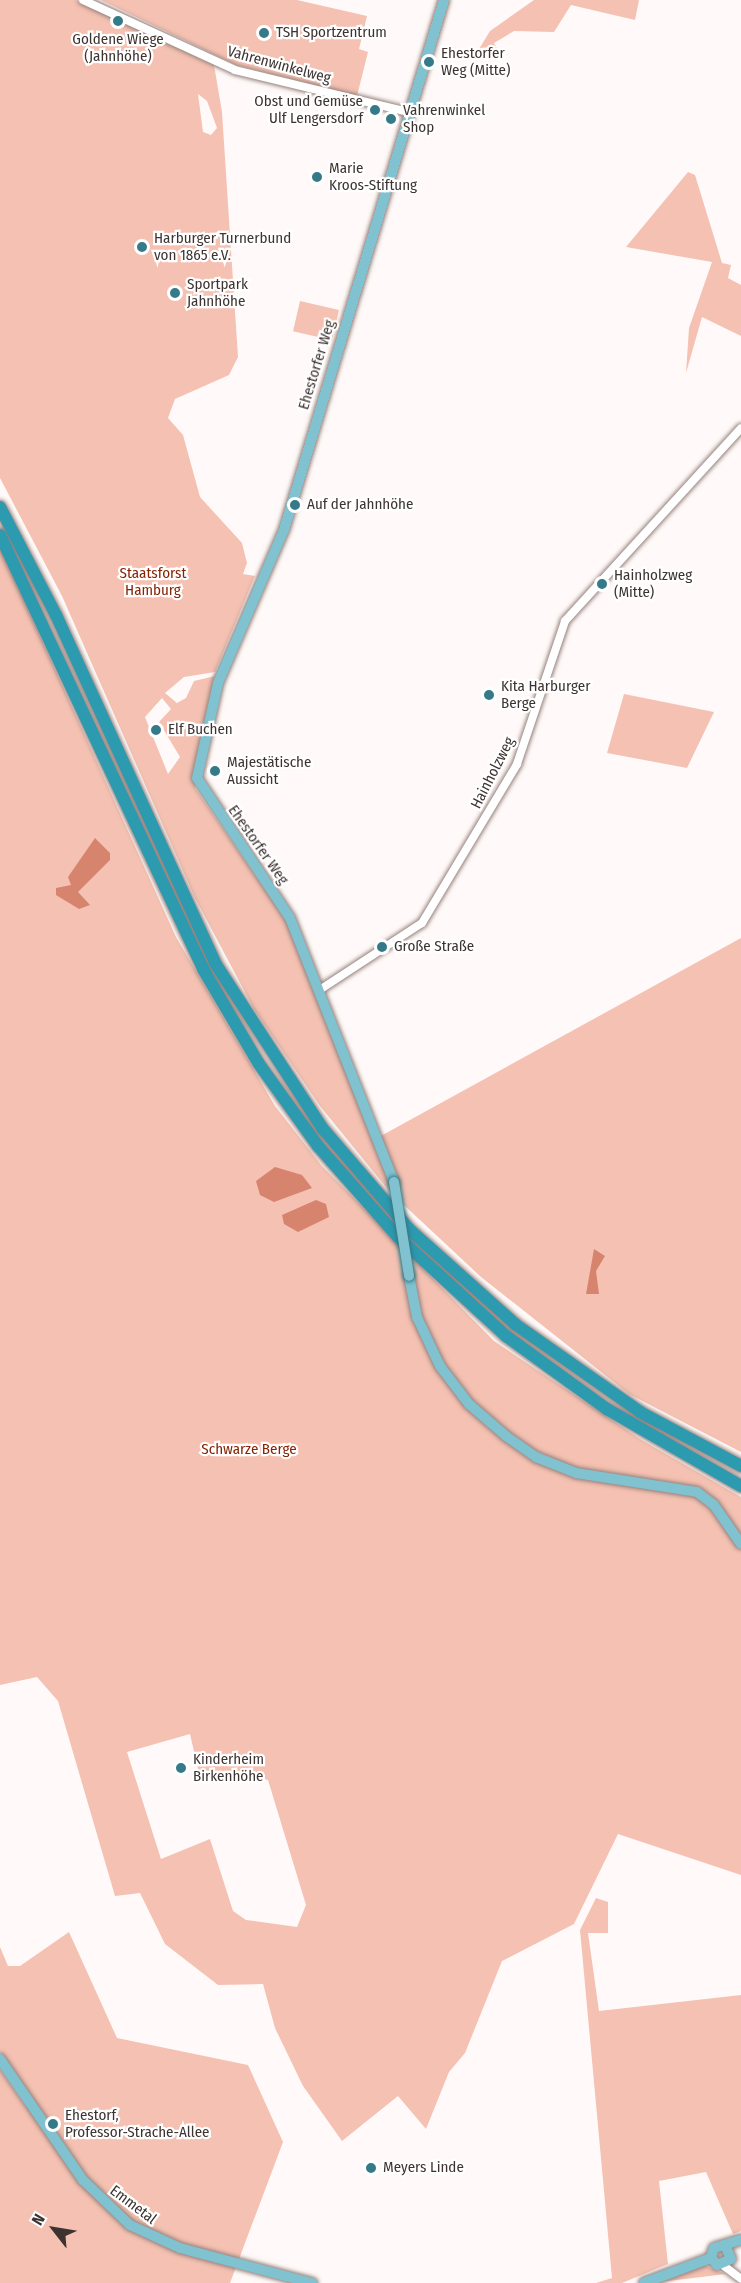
<!DOCTYPE html>
<meta charset="utf-8">
<style>
body{margin:0}
#map{position:relative;width:741px;height:2283px;overflow:hidden;background:#fffaf9;font-family:"Fira Sans Condensed",sans-serif}
div>[style]{position:absolute}
.green>*{inset:0;background:#f5c1b2;transform-origin:0 0}
.water>*{inset:0;background:#d7846e}
.roads{filter:drop-shadow(0 0 2px #96817c) drop-shadow(0 0 2px #96817c)}
.minor>*{height:8px;margin:-4px;padding:0 4px;transform-origin:4px;border-radius:4px;background:#fff}
.major>*{height:10px;margin:-5px;padding:0 5px;transform-origin:5px;border-radius:5px;background:#80c2cf}
.highway>*{height:12px;margin:-6px;padding:0 6px;transform-origin:6px;border-radius:6px;background:#2c9aaf}
.bridges{filter:drop-shadow(0 0 2px #327683) drop-shadow(0 0 2px #327683)}
.major-bridge>*{height:10px;margin:-5px;padding:0 5px;transform-origin:5px;border-radius:5px;background:#80c2cf}
.dots>*{width:16px;height:16px;translate:-50% -50%;box-sizing:border-box;border:3px solid #fff;border-radius:50%}
span{translate:-50% -50%;white-space:nowrap;text-align:center;line-height:1.15;-webkit-text-stroke:4.5px #fff;paint-order:stroke}
.poi-label{font-size:15px;color:#3d3431}
.left{translate:0 -50%;text-align:left}
.right{translate:-100% -50%;text-align:right}
.street-label{font-size:15px;color:#3d3431}
.park-label{font-size:15px;color:#862406}
.north{position:absolute;left:24px;top:2199px;width:60px;height:60px;-webkit-text-stroke:4px #fff;paint-order:stroke;rotate:301deg;font-size:16px;font-weight:700;line-height:24px;text-align:center;color:#3d3431}
.north::after{content:'';display:block;margin:auto;width:21px;height:27px;background:#3d3431;clip-path:polygon(50% 0,100% 100%,50% 72%,0 100%)}
</style>
<div id="map">
<div class="green">
<div style="clip-path:polygon(evenodd,0 0,76px 0,214px 65px,222px 112px,238px 357px,229px 375px,175px 399px,168px 418px,183px 435px,200px 497px,242px 543px,247px 563px,243px 574px,255px 576px,215px 672px,184px 677px,165px 693px,177px 703px,186px 698px,194px 681px,215px 676px,195px 788px,289px 925px,379px 1137px,741px 938px,741px 1452px,629px 1394px,481px 1277px,390px 1192px,320px 1106px,254px 1009px,195px 898px,62px 596px,0 478px,0 0,198px 94px,207px 101px,217px 128px,211px 135px,203px 132px,198px 94px,0 0,162px 698px,171px 709px,159px 722px,180px 757px,168px 774px,145px 717px,162px 698px)"></div>
<div style="clip-path:polygon(101px 0,297px 0,367px 16px,359px 49px,368px 52px,357px 96px,236px 65px)"></div>
<div style="clip-path:polygon(534px 0,639px 0,635px 20px,571px 5px,554px 32px,514px 31px,494px 43px,501px 56px,484px 53px,473px 59px,490px 31px)"></div>
<div style="clip-path:polygon(688px 172px,695px 175px,722px 263px,731px 265px,728px 278px,741px 285px,741px 336px,702px 317px,686px 373px,689px 328px,712px 262px,626px 247px)"></div>
<div style="left:300px;top:301px;width:40px;height:31px;rotate:13deg"></div>
<div style="clip-path:polygon(evenodd,0 548px,176px 937px,275px 1106px,322px 1166px,494px 1341px,640px 1439px,741px 1497px,741px 1875px,618px 1834px,574px 1924px,502px 1961px,465px 2053px,449px 2072px,426px 2129px,398px 2096px,342px 2141px,303px 2086px,275px 2028px,263px 1984px,218px 1985px,165px 1944px,140px 1893px,115px 1896px,58px 1701px,37px 1677px,0 1685px,0 548px,190px 1734px,199px 1773px,234px 1772px,268px 1780px,306px 1905px,297px 1927px,246px 1920px,233px 1911px,210px 1839px,161px 1859px,127px 1752px,190px 1734px)"></div>
<div style="clip-path:polygon(624px 694px,714px 712px,687px 768px,607px 753px)"></div>
<div style="clip-path:polygon(596px 1898px,608px 1902px,608px 1933px,588px 1933px,599px 2011px,741px 1995px,741px 2231px,733px 2234px,706px 2172px,659px 2181px,668px 2264px,622px 2283px,596px 2283px,612px 2278px,580px 1930px)"></div>
<div style="clip-path:polygon(69px 1932px,117px 2038px,248px 2065px,283px 2142px,230px 2283px,0 2283px,0 2070px,26px 2107px,34px 2101px,0 2052px,0 1947px,8px 1966px,20px 1966px)"></div>
<div style="clip-path:polygon(703px 2265px,726px 2274px,652px 2283px)"></div>
</div>
<div class="water">
<div style="clip-path:polygon(95px 838px,110px 853px,110px 860px,78px 892px,90px 905px,79px 909px,56px 895px,56px 888px,71px 885px,68px 877px)"></div>
<div style="clip-path:polygon(275px 1167px,302px 1175px,312px 1188px,274px 1202px,260px 1195px,256px 1181px)"></div>
<div style="clip-path:polygon(316px 1200px,326px 1204px,329px 1217px,298px 1232px,284px 1224px,282px 1215px)"></div>
<div style="clip-path:polygon(594px 1249px,605px 1256px,596px 1271px,599px 1294px,586px 1294px)"></div>
</div>
<div class="roads">
<div class="minor">
<div style="left:83px;top:0;width:167px;rotate:24.7deg"></div>
<div style="left:235px;top:70px;width:178px;rotate:13.6deg"></div>
<div style="left:321px;top:989px;width:121px;rotate:-33.2deg"></div>
<div style="left:422px;top:923px;width:185px;rotate:-59.1deg"></div>
<div style="left:517px;top:764px;width:151px;rotate:-71.4deg"></div>
<div style="left:565px;top:621px;width:261px;rotate:-47.6deg"></div>
<div style="left:724px;top:2266px;width:21px;rotate:37deg"></div>
</div>
<div class="major">
<div style="left:394px;top:1182px;width:284px;rotate:-111.5deg"></div>
<div style="left:290px;top:918px;width:168px;rotate:-123.6deg"></div>
<div style="left:197px;top:778px;width:97px;rotate:-77.5deg"></div>
<div style="left:218px;top:683px;width:167px;rotate:-66.7deg"></div>
<div style="left:284px;top:530px;width:554px;rotate:-73.2deg"></div>
<div style="left:409px;top:1276px;width:42px;rotate:79deg"></div>
<div style="left:417px;top:1317px;width:54px;rotate:64.9deg"></div>
<div style="left:440px;top:1366px;width:48px;rotate:52.7deg"></div>
<div style="left:469px;top:1404px;width:49px;rotate:40.9deg"></div>
<div style="left:506px;top:1436px;width:37px;rotate:35deg"></div>
<div style="left:536px;top:1457px;width:43px;rotate:21.8deg"></div>
<div style="left:576px;top:1473px;width:122px;rotate:8.9deg"></div>
<div style="left:697px;top:1492px;width:21px;rotate:37deg"></div>
<div style="left:714px;top:1505px;width:47px;rotate:55.3deg"></div>
<div style="left:0;top:2059px;width:147px;rotate:55.6deg"></div>
<div style="left:83px;top:2180px;width:65px;rotate:43.8deg"></div>
<div style="left:130px;top:2225px;width:55px;rotate:24.7deg"></div>
<div style="left:180px;top:2248px;width:137px;rotate:14.9deg"></div>
<div style="left:725px;top:2245px;width:15px;rotate:67deg"></div>
<div style="left:731px;top:2259px;width:15px;rotate:157deg"></div>
<div style="left:717px;top:2265px;width:10px;rotate:-127deg"></div>
<div style="left:711px;top:2257px;width:9px;rotate:-72deg"></div>
<div style="left:714px;top:2248px;width:28px;rotate:-17deg"></div>
<div style="left:644px;top:2283px;width:72px;rotate:-20.5deg"></div>
</div>
<div class="highway">
<div style="left:0;top:507px;width:122px;rotate:62.6deg"></div>
<div style="left:56px;top:615px;width:383px;rotate:65.4deg"></div>
<div style="left:215px;top:963px;width:198px;rotate:57deg"></div>
<div style="left:323px;top:1129px;width:133px;rotate:49.3deg"></div>
<div style="left:410px;top:1230px;width:141px;rotate:41.8deg"></div>
<div style="left:515px;top:1324px;width:153px;rotate:35.1deg"></div>
<div style="left:640px;top:1412px;width:115px;rotate:28.1deg"></div>
<div style="left:0;top:535px;width:479px;rotate:64.9deg"></div>
<div style="left:203px;top:969px;width:110px;rotate:59.5deg"></div>
<div style="left:259px;top:1064px;width:101px;rotate:54.3deg"></div>
<div style="left:318px;top:1146px;width:121px;rotate:48.7deg"></div>
<div style="left:398px;top:1237px;width:147px;rotate:42.5deg"></div>
<div style="left:506px;top:1336px;width:125px;rotate:35.9deg"></div>
<div style="left:607px;top:1409px;width:155px;rotate:29.9deg"></div>
</div>
</div>
<div class="bridges">
<div class="major-bridge">
<div style="left:394px;top:1182px;width:95px;rotate:80.9deg"></div>
</div>
</div>
<div class="dots">
<div style="left:118px;top:21px;background:#357a88"></div>
<div style="left:264px;top:33px;background:#357a88"></div>
<div style="left:429px;top:62px;background:#357a88"></div>
<div style="left:375px;top:110px;background:#357a88"></div>
<div style="left:391px;top:119px;background:#357a88"></div>
<div style="left:317px;top:177px;background:#357a88"></div>
<div style="left:142px;top:247px;background:#357a88"></div>
<div style="left:175px;top:293px;background:#357a88"></div>
<div style="left:295px;top:505px;background:#357a88"></div>
<div style="left:602px;top:584px;background:#357a88"></div>
<div style="left:489px;top:695px;background:#357a88"></div>
<div style="left:156px;top:730px;background:#357a88"></div>
<div style="left:215px;top:771px;background:#357a88"></div>
<div style="left:382px;top:947px;background:#357a88"></div>
<div style="left:181px;top:1768px;background:#357a88"></div>
<div style="left:53px;top:2124px;background:#357a88"></div>
<div style="left:371px;top:2168px;background:#357a88"></div>
</div>
<div class="poi-label">
<span class="left" style="left:276px;top:33px">TSH Sportzentrum</span>
<span style="left:118px;top:48px">Goldene Wiege<br>(Jahnhöhe)</span>
<span class="left" style="left:441px;top:62px">Ehestorfer<br>Weg (Mitte)</span>
<span class="right" style="left:363px;top:110px">Obst und Gemüse<br>Ulf Lengersdorf</span>
<span class="left" style="left:403px;top:119px">Vahrenwinkel<br>Shop</span>
<span class="left" style="left:329px;top:177px">Marie<br>Kroos-Stiftung</span>
<span class="left" style="left:154px;top:247px">Harburger Turnerbund<br>von 1865 e.V.</span>
<span class="left" style="left:187px;top:293px">Sportpark<br>Jahnhöhe</span>
<span class="left" style="left:307px;top:505px">Auf der Jahnhöhe</span>
<span class="left" style="left:614px;top:584px">Hainholzweg<br>(Mitte)</span>
<span class="left" style="left:501px;top:695px">Kita Harburger<br>Berge</span>
<span class="left" style="left:168px;top:730px">Elf Buchen</span>
<span class="left" style="left:227px;top:771px">Majestätische<br>Aussicht</span>
<span class="left" style="left:394px;top:947px">Große Straße</span>
<span class="left" style="left:193px;top:1768px">Kinderheim<br>Birkenhöhe</span>
<span class="left" style="left:65px;top:2124px">Ehestorf,<br>Professor-Strache-Allee</span>
<span class="left" style="left:383px;top:2168px">Meyers Linde</span>
</div>
<div class="street-label">
<span style="left:279px;top:65px;rotate:15deg">Vahrenwinkelweg</span>
<span style="left:317px;top:365px;rotate:-73deg">Ehestorfer Weg</span>
<span style="left:493px;top:773px;rotate:-63deg">Hainholzweg</span>
<span style="left:258px;top:845px;rotate:55deg">Ehestorfer Weg</span>
<span style="left:133px;top:2205px;rotate:37deg">Emmetal</span>
</div>
<div class="park-label">
<span style="left:153px;top:582px">Staatsforst<br>Hamburg</span>
<span style="left:249px;top:1450px">Schwarze Berge</span>
</div>
<div class="north">N</div>
</div>
